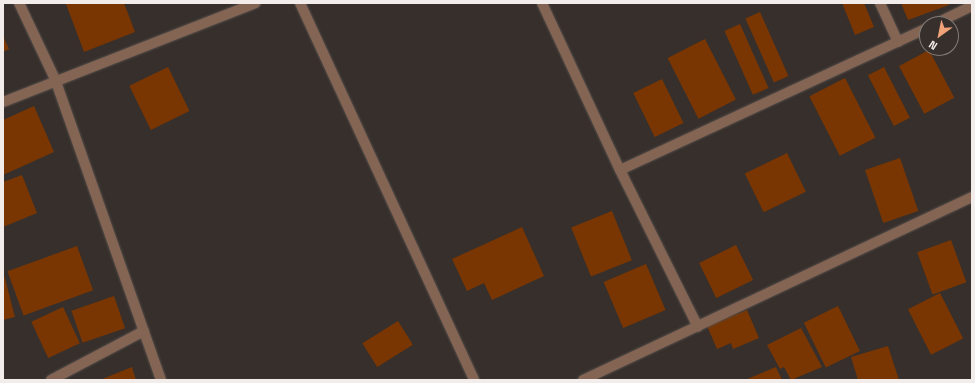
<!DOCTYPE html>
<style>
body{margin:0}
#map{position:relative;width:975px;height:383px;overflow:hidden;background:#362f2b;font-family:"Space Grotesk",sans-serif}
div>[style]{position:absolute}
.building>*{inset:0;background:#7a3602;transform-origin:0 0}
.roads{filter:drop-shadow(0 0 1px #544d4a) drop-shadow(0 0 1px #544d4a)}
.minor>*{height:10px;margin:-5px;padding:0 5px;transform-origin:5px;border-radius:5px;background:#846453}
span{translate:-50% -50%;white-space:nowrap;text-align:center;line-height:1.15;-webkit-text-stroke:3px #362f2b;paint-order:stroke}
.frame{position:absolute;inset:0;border:4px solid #f2edea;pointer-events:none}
.north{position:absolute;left:919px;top:16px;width:40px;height:40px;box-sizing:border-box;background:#362f2b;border:1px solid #817b77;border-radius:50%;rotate:213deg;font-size:11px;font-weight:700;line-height:16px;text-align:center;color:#f2edea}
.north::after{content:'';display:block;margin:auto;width:14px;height:18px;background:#f0a278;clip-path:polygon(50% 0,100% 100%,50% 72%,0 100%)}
</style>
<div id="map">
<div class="building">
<div style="clip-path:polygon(124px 3px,135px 32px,84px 52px,66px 4px)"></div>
<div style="clip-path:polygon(842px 3px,864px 3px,874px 27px,855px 35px)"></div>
<div style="clip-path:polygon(901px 3px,948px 3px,949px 5px,908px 20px)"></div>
<div style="left:760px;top:12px;width:70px;height:16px;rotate:66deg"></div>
<div style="left:740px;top:24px;width:70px;height:17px;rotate:66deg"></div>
<div style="clip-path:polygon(3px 36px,9px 49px,3px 52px)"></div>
<div style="left:705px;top:39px;width:68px;height:42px;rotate:63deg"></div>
<div style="left:929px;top:50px;width:54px;height:34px;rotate:62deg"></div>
<div style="left:168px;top:67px;width:49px;height:43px;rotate:64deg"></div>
<div style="left:884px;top:67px;width:57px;height:18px;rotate:63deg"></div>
<div style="left:845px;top:78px;width:67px;height:40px;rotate:63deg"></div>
<div style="left:662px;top:79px;width:49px;height:32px;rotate:64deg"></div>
<div style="clip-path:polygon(34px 106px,54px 152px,3px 175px,3px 120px)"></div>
<div style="left:787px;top:153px;width:43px;height:47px;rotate:64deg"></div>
<div style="left:900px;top:158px;width:56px;height:37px;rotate:71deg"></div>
<div style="clip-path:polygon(22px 175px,37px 213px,3px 227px,3px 182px)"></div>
<div style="left:612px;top:211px;width:53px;height:44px;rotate:68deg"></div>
<div style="clip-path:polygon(522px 227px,544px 276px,492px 300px,484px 283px,467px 291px,452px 259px)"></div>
<div style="left:951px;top:240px;width:45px;height:36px;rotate:70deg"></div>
<div style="left:736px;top:245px;width:39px;height:41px;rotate:64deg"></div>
<div style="left:77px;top:246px;width:47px;height:74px;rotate:70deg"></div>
<div style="left:646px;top:264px;width:50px;height:46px;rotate:67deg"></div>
<div style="clip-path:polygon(3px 271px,15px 317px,3px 320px)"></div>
<div style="left:940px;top:293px;width:51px;height:36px;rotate:63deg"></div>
<div style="left:114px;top:296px;width:34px;height:45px;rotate:71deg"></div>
<div style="left:838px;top:306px;width:50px;height:38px;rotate:64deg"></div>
<div style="left:63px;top:307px;width:40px;height:35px;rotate:65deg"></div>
<div style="clip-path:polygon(747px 310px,759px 338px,733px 349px,731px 343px,717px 349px,707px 326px)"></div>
<div style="left:398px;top:321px;width:28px;height:42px;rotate:58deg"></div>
<div style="clip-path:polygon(801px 328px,822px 367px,791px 380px,784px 367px,780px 369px,767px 345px)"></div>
<div style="clip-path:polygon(888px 346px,899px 380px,858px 380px,851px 357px)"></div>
<div style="clip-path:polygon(132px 367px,136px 380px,100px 380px)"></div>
<div style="clip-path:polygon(776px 367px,782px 380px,745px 380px)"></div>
</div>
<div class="roads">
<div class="minor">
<div style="left:19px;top:3px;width:84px;rotate:64.7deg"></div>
<div style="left:55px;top:79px;width:319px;rotate:70.6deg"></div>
<div style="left:300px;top:3px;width:415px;rotate:65.2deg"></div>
<div style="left:542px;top:3px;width:184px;rotate:65deg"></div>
<div style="left:620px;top:170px;width:338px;rotate:-24.8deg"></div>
<div style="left:880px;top:3px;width:43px;rotate:65.2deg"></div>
<div style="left:935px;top:24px;width:41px;rotate:-25.9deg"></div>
<div style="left:3px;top:102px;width:271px;rotate:-21.4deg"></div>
<div style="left:620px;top:170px;width:175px;rotate:63.6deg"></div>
<div style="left:51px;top:380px;width:105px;rotate:-27.8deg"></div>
<div style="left:583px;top:380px;width:430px;rotate:-25.2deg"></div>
</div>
</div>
<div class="frame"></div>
<div class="north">N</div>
</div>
